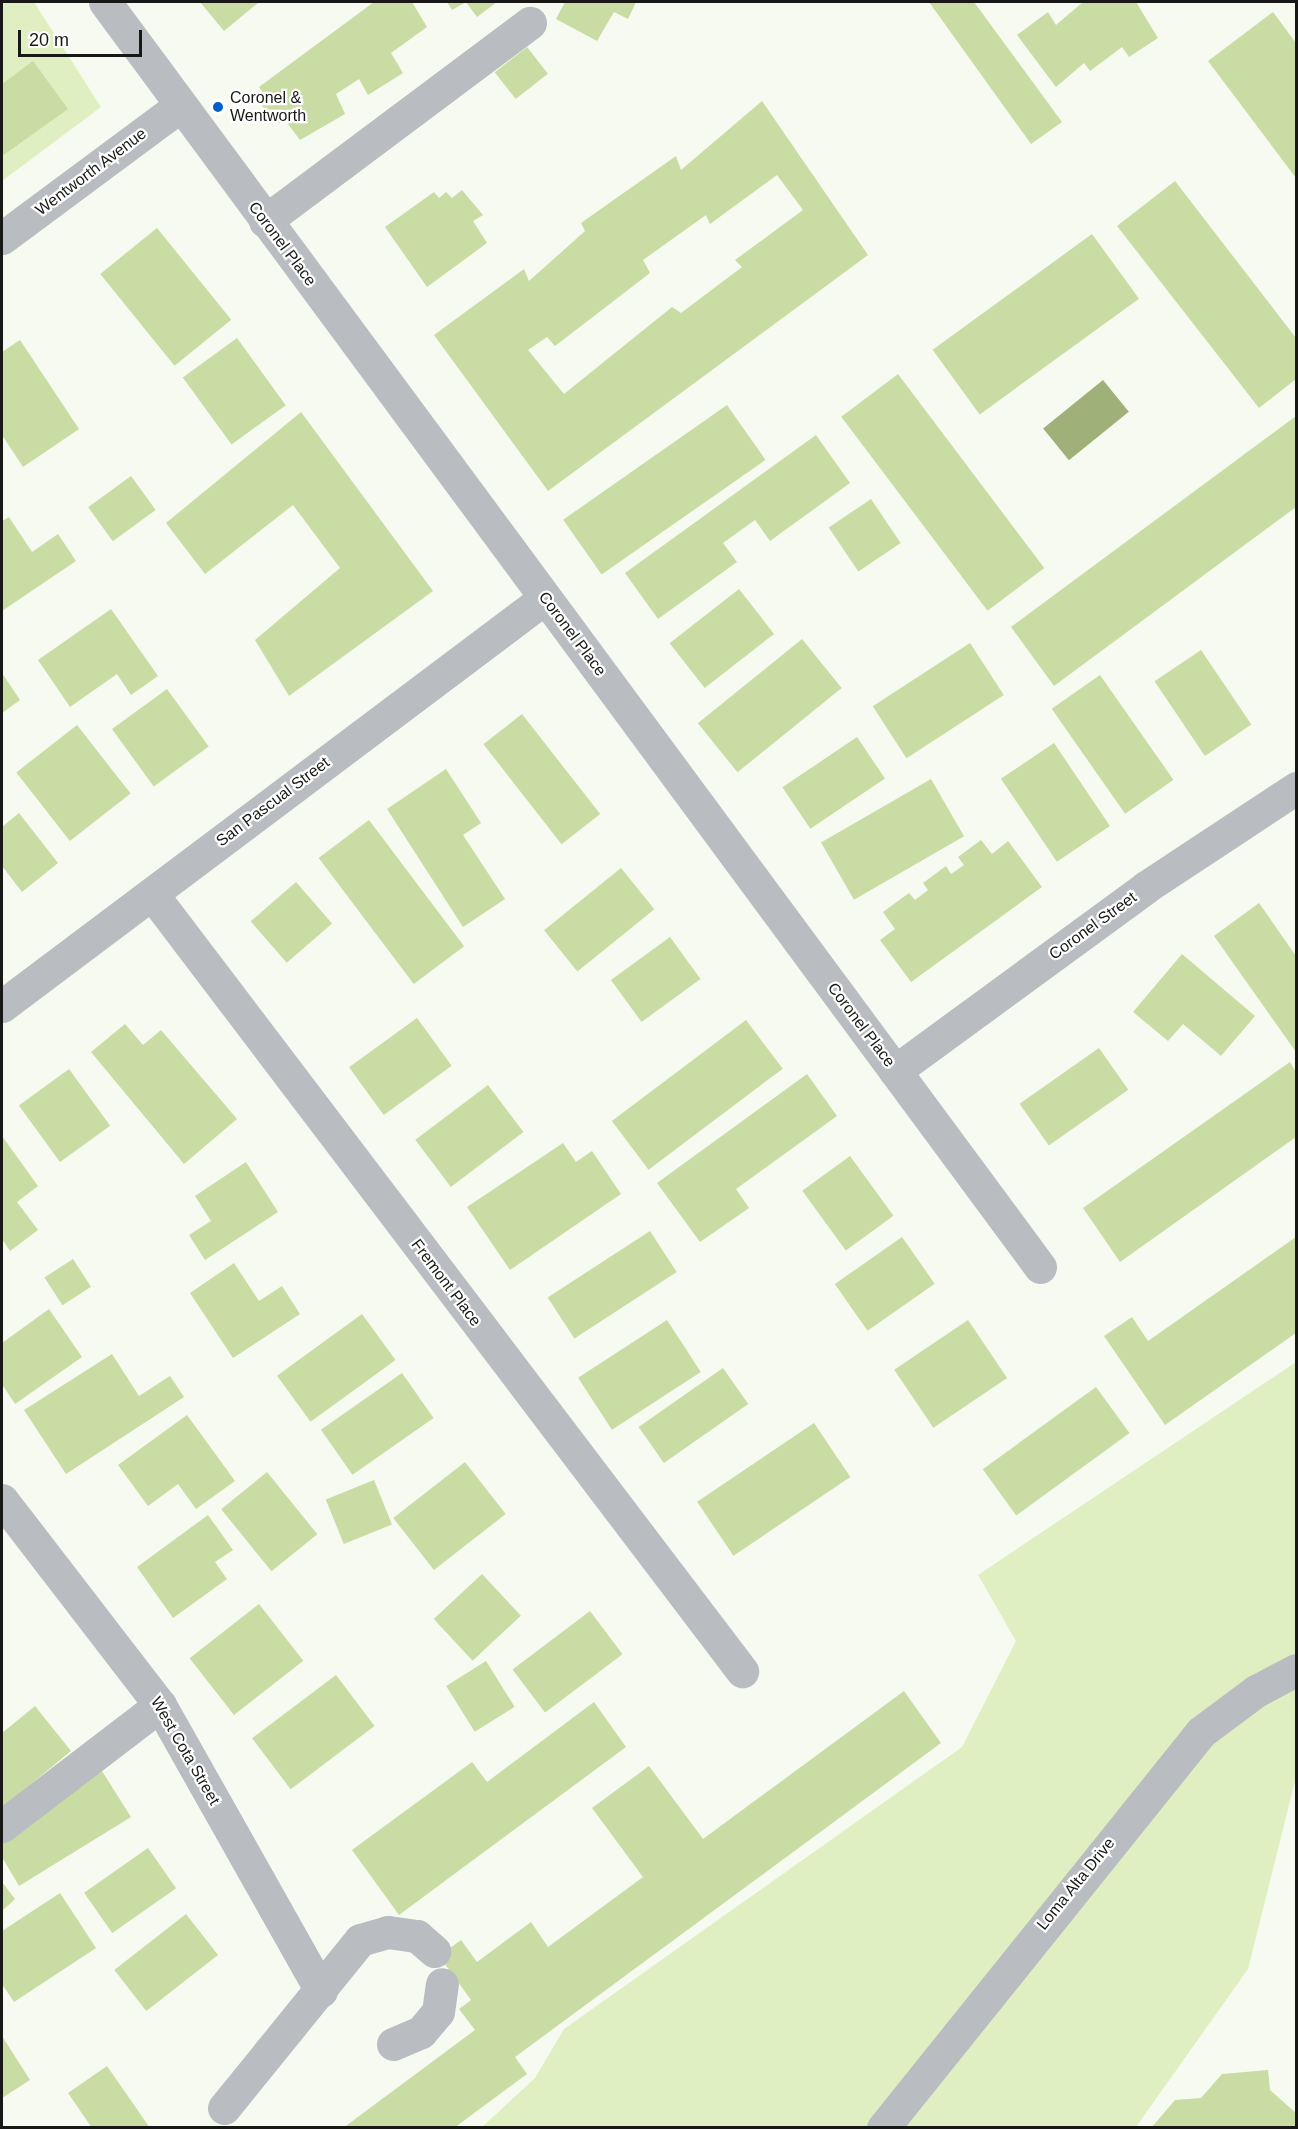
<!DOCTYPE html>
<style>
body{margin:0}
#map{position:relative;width:1298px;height:2129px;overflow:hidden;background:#f7faf0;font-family:Helvetica,sans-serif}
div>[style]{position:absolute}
.green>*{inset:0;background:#e0efc1}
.water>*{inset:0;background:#9fb179;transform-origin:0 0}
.building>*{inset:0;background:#c9dca3;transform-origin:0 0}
.minor>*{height:33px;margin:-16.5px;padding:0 16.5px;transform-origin:16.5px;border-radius:16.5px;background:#b9bcc0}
.dots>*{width:16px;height:16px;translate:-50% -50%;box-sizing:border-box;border:3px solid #fff;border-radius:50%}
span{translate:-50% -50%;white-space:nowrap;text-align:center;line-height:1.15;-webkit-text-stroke:4.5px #fff;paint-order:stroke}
.poi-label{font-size:16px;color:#181916}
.left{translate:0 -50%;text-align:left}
.street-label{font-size:16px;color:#181916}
.frame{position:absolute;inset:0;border:3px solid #181916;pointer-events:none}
.scale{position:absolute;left:18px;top:30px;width:124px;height:27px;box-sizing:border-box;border:3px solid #181916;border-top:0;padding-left:8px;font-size:18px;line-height:21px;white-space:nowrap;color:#181916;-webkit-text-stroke:4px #fff;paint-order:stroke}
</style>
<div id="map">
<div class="green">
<div style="clip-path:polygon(2px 2px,34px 2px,101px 107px,2px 181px)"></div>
<div style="clip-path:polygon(1296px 1362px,1296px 1777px,1248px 1969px,1136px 2127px,481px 2128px,535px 2078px,564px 2029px,962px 1747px,1016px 1641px,978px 1575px)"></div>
</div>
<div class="water">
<div style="left:1103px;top:380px;width:41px;height:77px;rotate:51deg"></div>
</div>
<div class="building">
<div style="clip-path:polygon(200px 2px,259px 2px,224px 31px)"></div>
<div style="clip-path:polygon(374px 2px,412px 2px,427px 27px,391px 53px,403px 73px,368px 95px,359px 79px,336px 94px,345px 114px,300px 140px,285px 120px,279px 123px,262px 106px,269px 102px,259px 87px)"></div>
<div style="clip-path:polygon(447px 2px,497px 2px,477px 17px,466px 2px,452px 10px)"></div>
<div style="clip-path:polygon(565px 2px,636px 2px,628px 19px,614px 12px,597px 41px,556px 19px)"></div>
<div style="clip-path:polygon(929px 2px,974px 2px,1062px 122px,1031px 144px)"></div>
<div style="clip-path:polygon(1083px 2px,1136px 2px,1158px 38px,1129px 57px,1122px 47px,1090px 71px,1084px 63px,1056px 87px,1017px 35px,1048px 12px,1056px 25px)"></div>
<div style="clip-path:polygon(1273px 12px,1296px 43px,1296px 178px,1208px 61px)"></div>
<div style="left:527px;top:47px;width:34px;height:41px;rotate:52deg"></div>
<div style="clip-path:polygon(33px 61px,68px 109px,2px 156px,2px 84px)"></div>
<div style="clip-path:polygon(evenodd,762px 101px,868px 255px,548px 491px,434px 335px,524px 269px,529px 281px,585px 231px,581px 223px,676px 156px,681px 170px,762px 101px,777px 175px,803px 210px,735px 260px,742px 267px,681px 313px,672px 307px,564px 394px,528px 350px,547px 337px,555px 346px,650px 273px,643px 260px,706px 215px,710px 224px,777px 175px)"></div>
<div style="clip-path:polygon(1175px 181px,1296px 338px,1296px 379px,1259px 408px,1117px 226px)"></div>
<div style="clip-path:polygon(462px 190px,483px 215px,473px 221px,487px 243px,427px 287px,385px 227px,434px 192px,439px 198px,446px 192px,452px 198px)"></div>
<div style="left:157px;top:228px;width:118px;height:73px;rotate:51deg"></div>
<div style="left:1092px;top:234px;width:80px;height:197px;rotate:54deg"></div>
<div style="left:237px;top:338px;width:83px;height:67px;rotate:54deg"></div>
<div style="clip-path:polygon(20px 340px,79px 429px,23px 467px,2px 435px,2px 352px)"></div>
<div style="left:898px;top:374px;width:243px;height:71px;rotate:53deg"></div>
<div style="left:727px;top:405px;width:67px;height:200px;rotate:55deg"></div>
<div style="clip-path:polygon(301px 412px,433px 591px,289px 696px,255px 640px,340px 568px,293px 505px,205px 574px,166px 523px)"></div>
<div style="clip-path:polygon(1296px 416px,1296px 507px,1054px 686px,1011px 627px)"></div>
<div style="clip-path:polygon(816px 435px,850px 483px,770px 541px,755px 520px,723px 543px,737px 562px,658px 619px,625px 573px)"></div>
<div style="left:131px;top:476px;width:42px;height:53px;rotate:54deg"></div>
<div style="left:871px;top:499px;width:53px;height:51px;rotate:56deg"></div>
<div style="clip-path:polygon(9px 517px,32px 552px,58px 534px,76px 561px,2px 611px,2px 521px)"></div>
<div style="left:739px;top:589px;width:57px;height:88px;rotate:52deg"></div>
<div style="clip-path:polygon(111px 609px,158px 676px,131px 695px,117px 674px,70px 707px,38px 660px)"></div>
<div style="left:802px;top:639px;width:63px;height:134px;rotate:51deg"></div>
<div style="left:970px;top:643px;width:62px;height:116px;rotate:57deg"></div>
<div style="left:1201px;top:650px;width:90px;height:56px;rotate:56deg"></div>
<div style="clip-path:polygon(2px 673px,20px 700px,2px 713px)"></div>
<div style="left:1100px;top:675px;width:128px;height:59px;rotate:55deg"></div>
<div style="left:167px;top:689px;width:71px;height:68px;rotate:54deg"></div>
<div style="left:522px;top:714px;width:127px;height:49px;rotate:52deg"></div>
<div style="left:77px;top:725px;width:87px;height:77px;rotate:52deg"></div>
<div style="left:857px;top:737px;width:50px;height:90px;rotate:56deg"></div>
<div style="left:1054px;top:743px;width:100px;height:64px;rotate:56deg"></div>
<div style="clip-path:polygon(446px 769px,481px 823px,463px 835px,505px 899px,463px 927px,387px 809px)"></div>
<div style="left:931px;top:779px;width:66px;height:127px;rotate:60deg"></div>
<div style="clip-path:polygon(19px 813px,58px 863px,22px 892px,2px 866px,2px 827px)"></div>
<div style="left:369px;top:820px;width:158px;height:63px;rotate:53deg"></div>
<div style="clip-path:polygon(981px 840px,992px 854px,1008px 841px,1042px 887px,911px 982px,880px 940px,895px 929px,883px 912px,909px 893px,915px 900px,928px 890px,923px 883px,946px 866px,951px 874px,964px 865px,958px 857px)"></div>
<div style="left:621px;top:868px;width:53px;height:99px;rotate:51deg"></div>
<div style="left:296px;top:882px;width:55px;height:60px;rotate:49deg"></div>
<div style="clip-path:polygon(1259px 903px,1296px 956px,1296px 1052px,1214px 936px)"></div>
<div style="left:670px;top:937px;width:52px;height:73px;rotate:54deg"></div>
<div style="clip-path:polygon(1182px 954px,1255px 1016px,1221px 1056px,1183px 1024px,1168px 1041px,1133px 1012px)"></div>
<div style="left:417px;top:1018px;width:59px;height:84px;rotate:54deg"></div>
<div style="left:746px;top:1020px;width:61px;height:168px;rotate:53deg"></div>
<div style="clip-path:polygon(125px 1024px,143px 1045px,161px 1030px,237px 1119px,184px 1164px,91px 1052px)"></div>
<div style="left:1099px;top:1048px;width:51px;height:97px;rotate:55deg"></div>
<div style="clip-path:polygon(1290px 1062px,1296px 1072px,1296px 1137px,1120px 1262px,1083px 1208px)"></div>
<div style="left:69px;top:1069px;width:70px;height:62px;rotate:54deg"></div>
<div style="clip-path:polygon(807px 1074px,837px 1116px,736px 1189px,749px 1208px,700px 1242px,657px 1183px)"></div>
<div style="left:488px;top:1085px;width:59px;height:91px;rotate:53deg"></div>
<div style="clip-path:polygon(2px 1136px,38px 1186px,17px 1202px,38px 1230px,10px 1251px,2px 1239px)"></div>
<div style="clip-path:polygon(563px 1143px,576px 1162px,592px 1151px,621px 1194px,510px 1270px,467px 1207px)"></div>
<div style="left:850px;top:1156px;width:74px;height:59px;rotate:54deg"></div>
<div style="clip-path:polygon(246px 1162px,278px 1212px,205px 1260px,189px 1235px,211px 1221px,195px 1196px)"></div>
<div style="left:650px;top:1231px;width:49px;height:122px;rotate:57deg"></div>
<div style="left:902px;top:1237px;width:57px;height:82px;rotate:55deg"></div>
<div style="clip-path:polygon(1296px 1237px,1296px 1333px,1165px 1425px,1104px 1336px,1132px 1317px,1148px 1341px)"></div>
<div style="left:73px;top:1259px;width:33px;height:34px;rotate:57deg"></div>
<div style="clip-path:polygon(234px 1263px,259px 1301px,282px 1286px,300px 1314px,233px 1358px,190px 1293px)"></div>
<div style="clip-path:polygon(49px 1309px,82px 1357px,15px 1404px,2px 1384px,2px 1343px)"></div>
<div style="left:362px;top:1314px;width:57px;height:105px;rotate:54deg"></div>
<div style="left:667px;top:1320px;width:62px;height:106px;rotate:57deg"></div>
<div style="left:968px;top:1320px;width:70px;height:89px;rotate:56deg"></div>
<div style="clip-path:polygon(112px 1354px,139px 1396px,170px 1376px,184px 1397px,66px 1474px,24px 1410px)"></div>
<div style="left:723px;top:1368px;width:44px;height:103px;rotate:55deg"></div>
<div style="left:402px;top:1373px;width:55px;height:99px;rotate:55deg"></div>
<div style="left:1096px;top:1387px;width:57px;height:140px;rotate:54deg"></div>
<div style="clip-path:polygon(187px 1415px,235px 1481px,196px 1509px,178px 1484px,148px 1506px,118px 1465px)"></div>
<div style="left:814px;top:1423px;width:65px;height:141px;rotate:56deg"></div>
<div style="left:465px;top:1462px;width:66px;height:91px;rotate:52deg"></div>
<div style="left:267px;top:1472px;width:80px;height:59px;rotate:51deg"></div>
<div style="left:374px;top:1480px;width:48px;height:52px;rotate:68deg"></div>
<div style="clip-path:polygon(208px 1515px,233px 1550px,215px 1562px,227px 1579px,173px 1618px,137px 1567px)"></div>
<div style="left:482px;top:1574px;width:57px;height:66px;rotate:47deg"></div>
<div style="left:259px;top:1604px;width:72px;height:88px;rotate:52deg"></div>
<div style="left:590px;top:1611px;width:54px;height:97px;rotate:53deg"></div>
<div style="left:486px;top:1661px;width:54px;height:47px;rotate:58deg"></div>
<div style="left:336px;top:1675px;width:64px;height:105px;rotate:53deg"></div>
<div style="clip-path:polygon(904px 1691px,941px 1743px,515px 2057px,527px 2074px,454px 2128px,343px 2128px,475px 2030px,459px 2009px,471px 2000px,439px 1956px,461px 1940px,477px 1962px,531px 1922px,548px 1947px,643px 1877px,592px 1808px,649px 1766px,703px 1839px)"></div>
<div style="clip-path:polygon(594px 1702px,626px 1747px,399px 1915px,352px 1850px,472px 1762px,487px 1782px)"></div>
<div style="clip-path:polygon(35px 1706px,71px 1751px,2px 1808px,2px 1733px)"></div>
<div style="clip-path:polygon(102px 1771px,131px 1817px,19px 1886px,2px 1857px,2px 1834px)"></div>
<div style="left:148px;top:1848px;width:49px;height:78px;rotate:55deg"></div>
<div style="clip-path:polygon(2px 1882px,15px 1899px,2px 1911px)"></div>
<div style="clip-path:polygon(60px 1893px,96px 1948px,14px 2002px,2px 1984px,2px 1931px)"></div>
<div style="left:186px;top:1914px;width:52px;height:91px;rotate:52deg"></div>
<div style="clip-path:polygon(2px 2036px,30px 2080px,2px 2098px)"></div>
<div style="clip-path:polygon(107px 2066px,150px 2128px,92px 2128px,68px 2093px)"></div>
<div style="clip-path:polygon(1268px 2070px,1270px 2090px,1296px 2113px,1296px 2128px,1151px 2128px,1175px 2100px,1201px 2098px,1222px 2074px)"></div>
</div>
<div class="minor">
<div style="left:105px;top:2px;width:1573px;rotate:53.53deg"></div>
<div style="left:265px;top:221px;width:331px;rotate:-36.8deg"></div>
<div style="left:2px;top:238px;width:222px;rotate:-36.6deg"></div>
<div style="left:152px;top:894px;width:976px;rotate:52.79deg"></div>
<div style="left:2px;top:1006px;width:679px;rotate:-36.92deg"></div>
<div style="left:895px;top:1071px;width:311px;rotate:-36.2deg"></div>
<div style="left:1146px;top:887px;width:180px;rotate:-33.4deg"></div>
<div style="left:2px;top:1500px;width:259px;rotate:52.4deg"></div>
<div style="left:160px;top:1705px;width:328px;rotate:60.6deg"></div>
<div style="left:2px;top:1826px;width:199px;rotate:-37.4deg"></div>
<div style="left:393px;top:2044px;width:30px;rotate:-23deg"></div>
<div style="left:421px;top:2032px;width:26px;rotate:-50deg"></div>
<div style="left:438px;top:2012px;width:28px;rotate:-82deg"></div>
<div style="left:224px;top:2108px;width:216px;rotate:-51deg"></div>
<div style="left:360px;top:1940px;width:29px;rotate:-16deg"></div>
<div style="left:388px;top:1932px;width:29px;rotate:8deg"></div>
<div style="left:417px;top:1936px;width:23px;rotate:41deg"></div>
<div style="left:883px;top:2128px;width:508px;rotate:-51.23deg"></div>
<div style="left:1201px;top:1732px;width:69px;rotate:-36.7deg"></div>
<div style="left:1256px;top:1691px;width:45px;rotate:-27.7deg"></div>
</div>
<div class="dots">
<div style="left:218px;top:107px;background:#005fc8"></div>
</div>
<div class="poi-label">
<span class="left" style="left:230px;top:107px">Coronel &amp;<br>Wentworth</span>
</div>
<div class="street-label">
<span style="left:91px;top:172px;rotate:-37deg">Wentworth Avenue</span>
<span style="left:282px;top:244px;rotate:53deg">Coronel Place</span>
<span style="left:572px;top:634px;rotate:53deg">Coronel Place</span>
<span style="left:273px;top:802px;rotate:-37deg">San Pascual Street</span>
<span style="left:1093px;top:926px;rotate:-36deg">Coronel Street</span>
<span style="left:861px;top:1025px;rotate:53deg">Coronel Place</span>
<span style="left:446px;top:1283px;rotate:53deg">Fremont Place</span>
<span style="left:185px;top:1751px;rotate:60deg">West Cota Street</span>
<span style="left:1076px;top:1884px;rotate:-51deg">Loma Alta Drive</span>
</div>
<div class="frame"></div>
<div class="scale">20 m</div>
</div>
